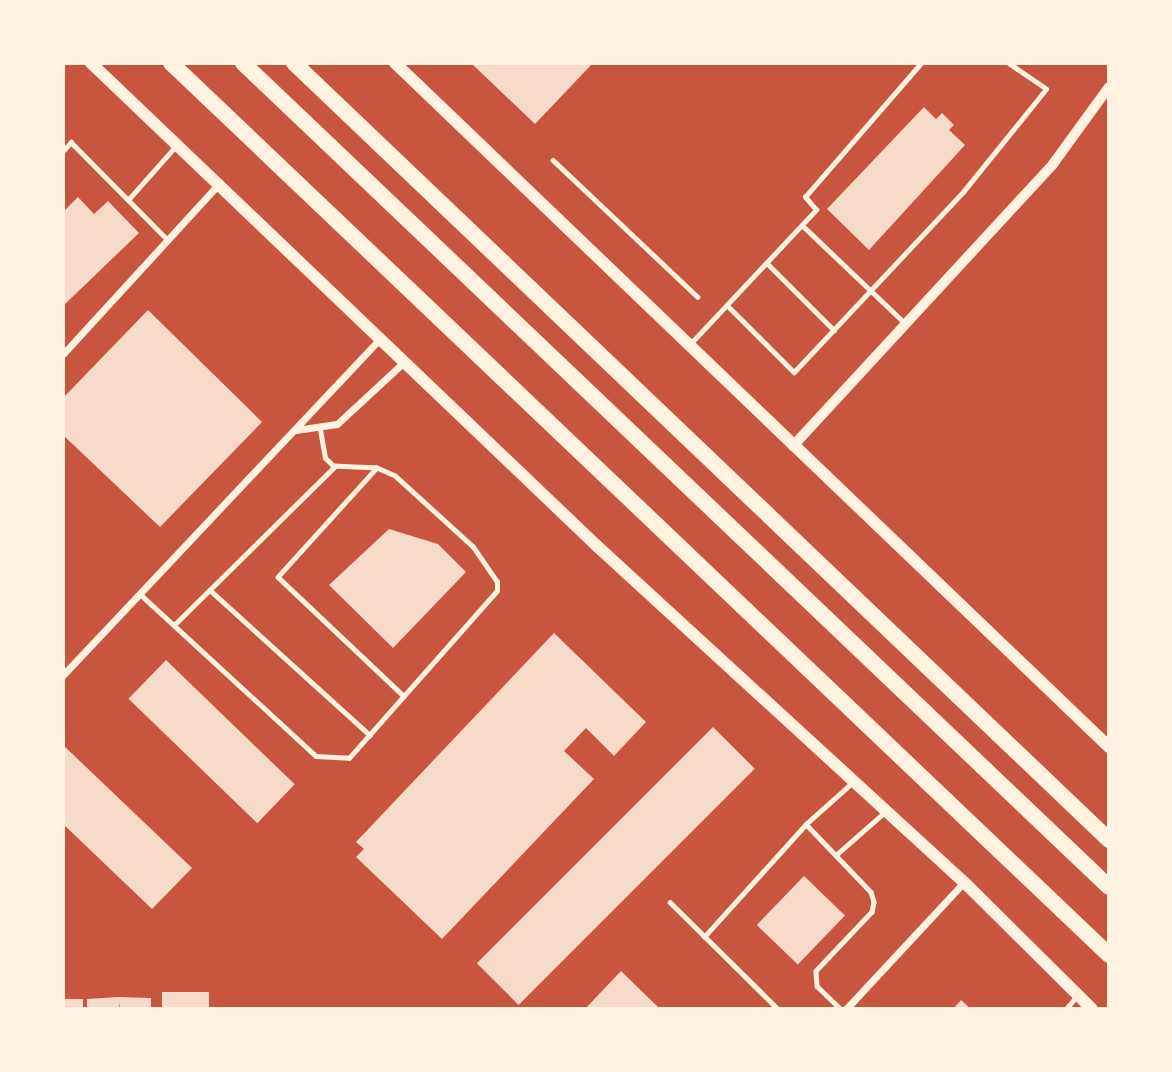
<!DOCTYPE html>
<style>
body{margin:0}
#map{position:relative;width:1172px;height:1072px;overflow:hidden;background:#c8553d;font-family:"Noto Sans",sans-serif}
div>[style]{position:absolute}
.building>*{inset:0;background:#f7dbc8;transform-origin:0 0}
.service>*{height:4.5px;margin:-2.25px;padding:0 2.25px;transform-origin:2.25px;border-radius:2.25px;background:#fff3e0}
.minor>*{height:7px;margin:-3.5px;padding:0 3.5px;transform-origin:3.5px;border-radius:3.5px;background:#fff3e0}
.tertiary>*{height:10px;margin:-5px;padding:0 5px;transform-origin:5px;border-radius:5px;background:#fff3e0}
.secondary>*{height:12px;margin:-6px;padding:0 6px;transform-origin:6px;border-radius:6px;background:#fff3e0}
.motorway>*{height:16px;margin:-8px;padding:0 8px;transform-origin:8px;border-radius:8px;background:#fff3e0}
span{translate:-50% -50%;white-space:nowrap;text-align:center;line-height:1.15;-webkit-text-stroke:7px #fff3e0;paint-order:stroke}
.frame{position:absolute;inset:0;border:65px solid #fff3e0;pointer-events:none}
</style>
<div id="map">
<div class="building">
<div style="clip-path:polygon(471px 63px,593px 63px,535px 124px)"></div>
<div style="clip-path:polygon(924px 107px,936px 119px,942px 113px,954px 125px,949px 130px,965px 145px,869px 250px,827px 209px)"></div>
<div style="clip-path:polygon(78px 197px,94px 214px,108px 201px,139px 233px,63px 306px,63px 212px)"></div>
<div style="clip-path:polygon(148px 310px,262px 422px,160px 527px,63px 435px,63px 398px)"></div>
<div style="clip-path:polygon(389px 529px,438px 544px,466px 572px,393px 648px,329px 585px)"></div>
<div style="clip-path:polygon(554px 633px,646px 722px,614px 756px,586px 728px,564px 751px,594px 779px,442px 939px,356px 857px,364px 849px,356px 842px)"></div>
<div style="left:166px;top:660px;width:179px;height:54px;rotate:44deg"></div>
<div style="left:713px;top:727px;width:59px;height:334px;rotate:45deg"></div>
<div style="clip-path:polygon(63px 745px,192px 868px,152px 909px,63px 824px)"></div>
<div style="left:804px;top:876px;width:57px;height:68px;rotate:44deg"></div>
<div style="clip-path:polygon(621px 971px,660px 1009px,585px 1009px)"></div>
<div style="left:209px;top:992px;width:17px;height:47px;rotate:90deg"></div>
<div style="clip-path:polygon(118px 997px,151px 998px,151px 1009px,120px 1009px,119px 1002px,119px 1009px,87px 1009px,87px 999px)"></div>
<div style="left:63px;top:999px;width:20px;height:10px"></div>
<div style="clip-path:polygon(961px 1000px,971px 1009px,953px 1009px)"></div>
</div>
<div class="service">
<div style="left:63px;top:151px;width:12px;rotate:-48deg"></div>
<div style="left:71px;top:142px;width:136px;rotate:45.3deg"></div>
<div style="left:553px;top:160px;width:199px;rotate:43.4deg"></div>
<div style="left:128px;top:200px;width:72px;rotate:-48.4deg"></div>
<div style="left:802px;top:225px;width:142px;rotate:43.6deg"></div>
<div style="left:767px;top:263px;width:95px;rotate:45deg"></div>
<div style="left:727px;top:305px;width:95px;rotate:45deg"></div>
<div style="left:794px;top:372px;width:247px;rotate:-46.8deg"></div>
<div style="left:963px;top:192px;width:132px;rotate:-51.1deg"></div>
<div style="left:1046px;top:89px;width:46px;rotate:-145.6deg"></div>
<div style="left:691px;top:343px;width:183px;rotate:-46.8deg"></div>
<div style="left:816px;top:210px;width:17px;rotate:-130deg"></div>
<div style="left:805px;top:197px;width:177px;rotate:-49.1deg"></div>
<div style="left:377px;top:468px;width:147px;rotate:132.2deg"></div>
<div style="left:278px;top:577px;width:173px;rotate:43.4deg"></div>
<div style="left:210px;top:590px;width:216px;rotate:42.2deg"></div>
<div style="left:140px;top:594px;width:239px;rotate:42.6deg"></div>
<div style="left:316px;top:756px;width:33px;rotate:3deg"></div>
<div style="left:349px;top:758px;width:223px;rotate:-48.5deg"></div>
<div style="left:497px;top:591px;width:9px;rotate:-90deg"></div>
<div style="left:497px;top:582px;width:42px;rotate:-124.4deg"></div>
<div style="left:473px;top:547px;width:105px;rotate:-137.7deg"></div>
<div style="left:395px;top:476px;width:20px;rotate:-156deg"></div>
<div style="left:377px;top:468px;width:44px;rotate:-177.4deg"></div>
<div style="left:333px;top:466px;width:11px;rotate:-135deg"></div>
<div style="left:325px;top:458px;width:29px;rotate:-100deg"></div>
<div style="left:174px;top:625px;width:226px;rotate:-44.6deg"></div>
<div style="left:806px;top:824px;width:94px;rotate:46.3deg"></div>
<div style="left:871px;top:892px;width:10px;rotate:73deg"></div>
<div style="left:874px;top:902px;width:10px;rotate:101deg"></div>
<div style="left:872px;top:912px;width:81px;rotate:133.5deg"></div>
<div style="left:816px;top:971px;width:15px;rotate:86deg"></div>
<div style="left:817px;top:986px;width:33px;rotate:44deg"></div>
<div style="left:836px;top:855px;width:65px;rotate:-41.3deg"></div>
<div style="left:670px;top:902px;width:152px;rotate:44.7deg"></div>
<div style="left:704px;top:937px;width:152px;rotate:-47.9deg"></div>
<div style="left:806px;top:824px;width:63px;rotate:-41.8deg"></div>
<div style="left:1066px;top:1009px;width:17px;rotate:-50deg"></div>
</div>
<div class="minor">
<div style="left:63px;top:354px;width:231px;rotate:-47.5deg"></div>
<div style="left:296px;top:430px;width:41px;rotate:-8.3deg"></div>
<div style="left:337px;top:424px;width:93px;rotate:-42.8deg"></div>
<div style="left:63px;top:675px;width:463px;rotate:-46.7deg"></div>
<div style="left:846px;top:1009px;width:173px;rotate:-47.1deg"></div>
</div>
<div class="tertiary">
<div style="left:793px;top:446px;width:384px;rotate:-47.3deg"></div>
<div style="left:1053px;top:164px;width:95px;rotate:-54deg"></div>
</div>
<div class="secondary">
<div style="left:91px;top:63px;width:700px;rotate:43.67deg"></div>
<div style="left:597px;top:546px;width:498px;rotate:42.5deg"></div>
<div style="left:964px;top:882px;width:180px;rotate:44.8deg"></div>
<div style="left:395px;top:63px;width:989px;rotate:43.77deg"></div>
</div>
<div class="motorway">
<div style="left:171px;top:63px;width:1294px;rotate:43.56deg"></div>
<div style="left:243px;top:63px;width:1195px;rotate:43.58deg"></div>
<div style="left:294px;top:63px;width:1126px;rotate:43.63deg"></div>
</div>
<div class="frame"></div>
</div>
